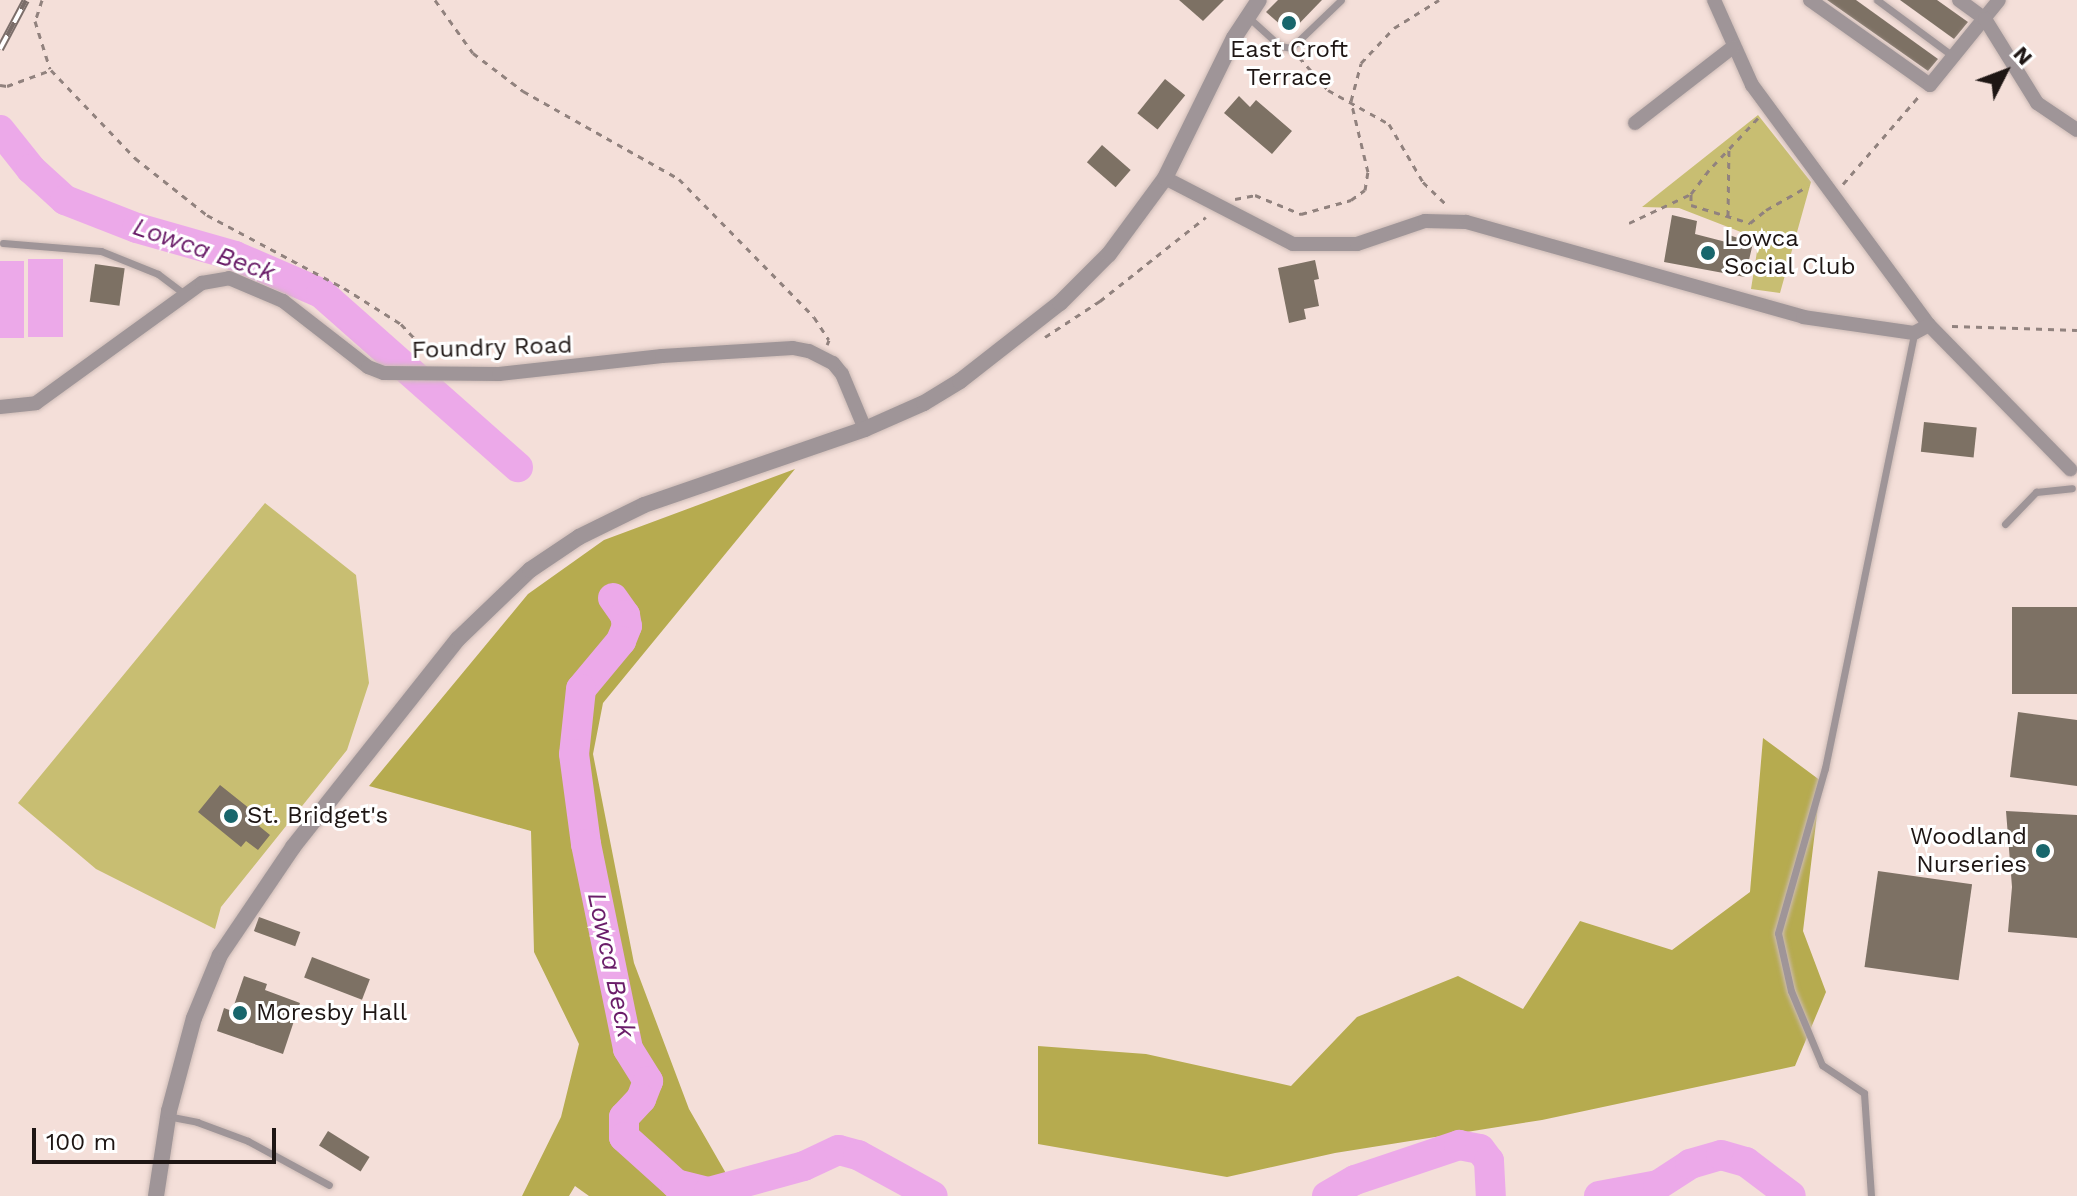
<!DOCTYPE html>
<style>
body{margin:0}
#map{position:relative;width:2077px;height:1196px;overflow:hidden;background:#f4dfd9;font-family:"Work Sans",sans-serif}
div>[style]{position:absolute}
.green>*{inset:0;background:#c8be72}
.forest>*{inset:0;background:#b6ab4f}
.water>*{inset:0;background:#eca9e9;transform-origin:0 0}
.river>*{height:30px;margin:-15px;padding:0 15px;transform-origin:15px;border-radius:15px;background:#eca9e9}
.building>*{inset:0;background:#7d7164;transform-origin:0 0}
.path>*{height:3px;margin-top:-1.5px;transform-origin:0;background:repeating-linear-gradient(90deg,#91827e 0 6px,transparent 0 12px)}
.roads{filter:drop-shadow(0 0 2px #cdbbb6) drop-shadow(0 0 2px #cdbbb6)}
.service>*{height:7px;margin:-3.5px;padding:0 3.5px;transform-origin:3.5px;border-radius:3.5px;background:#9f9598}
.minor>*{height:14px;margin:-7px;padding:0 7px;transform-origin:7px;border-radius:7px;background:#9f9598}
.tertiary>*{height:16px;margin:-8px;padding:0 8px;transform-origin:8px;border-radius:8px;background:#9f9598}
.rail>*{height:8px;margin-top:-4px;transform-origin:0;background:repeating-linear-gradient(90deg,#fff 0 15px,#7b6e6a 0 30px);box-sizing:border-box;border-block:2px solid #7b6e6a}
.dots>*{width:22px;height:22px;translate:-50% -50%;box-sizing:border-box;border:4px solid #fff;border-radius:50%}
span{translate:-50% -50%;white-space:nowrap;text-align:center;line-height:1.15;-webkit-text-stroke:6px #fff;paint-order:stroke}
.poi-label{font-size:24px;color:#1e1614}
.left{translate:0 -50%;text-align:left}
.right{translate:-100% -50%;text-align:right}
.street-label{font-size:24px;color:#1e1614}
.water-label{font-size:26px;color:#6a1d69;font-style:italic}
.north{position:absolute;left:1965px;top:32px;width:80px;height:80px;-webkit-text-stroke:6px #fff;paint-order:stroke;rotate:48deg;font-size:22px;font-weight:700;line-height:32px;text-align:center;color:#1e1614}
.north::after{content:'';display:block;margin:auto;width:28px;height:36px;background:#1e1614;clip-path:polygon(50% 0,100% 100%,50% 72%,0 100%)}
.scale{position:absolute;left:32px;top:1128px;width:244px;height:36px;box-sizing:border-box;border:4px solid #1e1614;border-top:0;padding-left:10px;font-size:24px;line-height:28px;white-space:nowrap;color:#1e1614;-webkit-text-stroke:6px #fff;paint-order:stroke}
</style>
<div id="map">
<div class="green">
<div style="clip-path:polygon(1758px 115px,1811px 182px,1780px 293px,1751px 289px,1759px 239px,1679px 208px,1642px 207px)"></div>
<div style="clip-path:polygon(265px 503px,356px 575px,369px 683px,347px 750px,221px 907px,215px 929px,96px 869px,18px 803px)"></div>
</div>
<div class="forest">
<div style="clip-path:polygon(795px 469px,603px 703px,593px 754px,634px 963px,689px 1109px,739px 1196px,589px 1196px,575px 1186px,569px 1196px,522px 1196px,561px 1117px,579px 1044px,534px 952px,531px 831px,369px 786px,528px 594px,604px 540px)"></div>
<div style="clip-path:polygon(1763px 738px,1821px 781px,1803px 931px,1826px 992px,1795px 1066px,1542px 1120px,1335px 1153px,1227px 1177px,1038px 1144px,1038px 1046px,1146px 1054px,1291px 1086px,1357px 1017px,1458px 976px,1523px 1009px,1580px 921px,1672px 950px,1750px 892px)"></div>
</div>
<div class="water">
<div style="left:28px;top:259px;width:35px;height:78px"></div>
<div style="left:0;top:261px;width:24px;height:77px"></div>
</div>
<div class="river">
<div style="left:0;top:130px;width:50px;rotate:51.5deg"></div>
<div style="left:31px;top:169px;width:46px;rotate:42.4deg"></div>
<div style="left:65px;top:200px;width:77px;rotate:21.3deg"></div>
<div style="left:137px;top:228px;width:102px;rotate:15.9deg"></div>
<div style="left:235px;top:256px;width:94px;rotate:23.3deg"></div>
<div style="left:321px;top:293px;width:263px;rotate:41.5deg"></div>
<div style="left:613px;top:598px;width:21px;rotate:55deg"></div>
<div style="left:625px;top:615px;width:11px;rotate:80deg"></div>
<div style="left:627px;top:626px;width:16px;rotate:112deg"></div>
<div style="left:621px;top:641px;width:62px;rotate:129.8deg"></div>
<div style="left:581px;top:689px;width:65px;rotate:96.1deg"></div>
<div style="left:574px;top:754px;width:91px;rotate:82.4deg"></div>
<div style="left:586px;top:844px;width:209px;rotate:78.4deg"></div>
<div style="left:628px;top:1049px;width:38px;rotate:58deg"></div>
<div style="left:648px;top:1081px;width:19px;rotate:111deg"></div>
<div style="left:641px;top:1099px;width:25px;rotate:133deg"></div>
<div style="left:624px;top:1117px;width:20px;rotate:90deg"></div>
<div style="left:624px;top:1137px;width:70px;rotate:42.1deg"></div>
<div style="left:676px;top:1184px;width:34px;rotate:14deg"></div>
<div style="left:709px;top:1192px;width:98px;rotate:-15.3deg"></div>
<div style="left:804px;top:1166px;width:38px;rotate:-25deg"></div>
<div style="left:839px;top:1150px;width:20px;rotate:15deg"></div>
<div style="left:858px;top:1155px;width:85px;rotate:28.7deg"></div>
<div style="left:1327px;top:1196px;width:32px;rotate:-30deg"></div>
<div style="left:1355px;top:1180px;width:110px;rotate:-18.6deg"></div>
<div style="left:1459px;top:1145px;width:21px;rotate:11deg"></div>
<div style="left:1480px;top:1149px;width:15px;rotate:53deg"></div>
<div style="left:1489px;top:1161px;width:35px;rotate:87deg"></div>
<div style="left:1599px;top:1196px;width:60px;rotate:-10.6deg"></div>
<div style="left:1658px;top:1185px;width:38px;rotate:-33deg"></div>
<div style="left:1690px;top:1164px;width:32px;rotate:-16deg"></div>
<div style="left:1721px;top:1155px;width:26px;rotate:16deg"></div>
<div style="left:1746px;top:1162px;width:56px;rotate:37.1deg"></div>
</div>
<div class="building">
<div style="clip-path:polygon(1179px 0,1224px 0,1203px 21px)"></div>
<div style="clip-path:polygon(1278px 0,1322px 0,1290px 33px,1266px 12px)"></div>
<div style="clip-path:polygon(1827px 0,1856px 0,1938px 59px,1928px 71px)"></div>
<div style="clip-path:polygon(1900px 0,1937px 0,1968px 22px,1954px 39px)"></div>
<div style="left:1165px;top:79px;width:26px;height:44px;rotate:39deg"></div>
<div style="clip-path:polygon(1239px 96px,1250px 107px,1256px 100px,1292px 131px,1272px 154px,1224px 113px)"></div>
<div style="left:1102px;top:145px;width:38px;height:23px;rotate:41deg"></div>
<div style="clip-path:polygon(1672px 215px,1697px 221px,1695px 234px,1726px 242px,1729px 235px,1753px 243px,1745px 277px,1664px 262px)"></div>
<div style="clip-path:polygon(1315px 260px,1319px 279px,1314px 280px,1319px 306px,1304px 309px,1306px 319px,1289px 323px,1278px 268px)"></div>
<div style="left:95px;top:264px;width:30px;height:38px;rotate:8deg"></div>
<div style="left:1924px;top:422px;width:53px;height:30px;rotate:6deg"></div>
<div style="left:2077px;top:607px;width:87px;height:65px;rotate:90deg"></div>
<div style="clip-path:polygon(2018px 712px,2077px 720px,2077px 786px,2010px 777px)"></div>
<div style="clip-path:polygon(220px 785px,264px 820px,259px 826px,270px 835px,258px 850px,246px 841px,241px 847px,198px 812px)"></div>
<div style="clip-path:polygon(2006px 811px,2077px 815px,2077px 938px,2008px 932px,2012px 887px)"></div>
<div style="left:1878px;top:871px;width:95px;height:97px;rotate:8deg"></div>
<div style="left:259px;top:917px;width:44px;height:15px;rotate:20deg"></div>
<div style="left:312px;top:957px;width:62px;height:22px;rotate:21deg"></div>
<div style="clip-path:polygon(244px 976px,267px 984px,265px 990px,300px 1003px,283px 1054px,217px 1031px,224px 1008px,232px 1011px)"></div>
<div style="left:328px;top:1131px;width:49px;height:17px;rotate:32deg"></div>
</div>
<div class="path">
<div style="left:42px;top:0;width:22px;rotate:108deg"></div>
<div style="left:35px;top:21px;width:50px;rotate:72.6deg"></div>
<div style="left:435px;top:0;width:65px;rotate:54.4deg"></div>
<div style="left:473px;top:53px;width:63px;rotate:37.2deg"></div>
<div style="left:523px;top:91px;width:179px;rotate:29.4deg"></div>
<div style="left:679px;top:179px;width:193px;rotate:45.6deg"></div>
<div style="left:814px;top:317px;width:27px;rotate:57deg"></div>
<div style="left:829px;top:340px;width:5px;rotate:112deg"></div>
<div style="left:1299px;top:57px;width:44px;rotate:48.7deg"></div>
<div style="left:1328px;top:90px;width:70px;rotate:29.1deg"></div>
<div style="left:1389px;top:124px;width:67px;rotate:59.6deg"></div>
<div style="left:1423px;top:182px;width:35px;rotate:44deg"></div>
<div style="left:0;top:85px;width:7px;rotate:8deg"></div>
<div style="left:7px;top:86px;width:47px;rotate:-20deg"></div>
<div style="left:51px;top:70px;width:122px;rotate:46.3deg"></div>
<div style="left:135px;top:158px;width:92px;rotate:38.4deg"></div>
<div style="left:207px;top:215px;width:155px;rotate:28.1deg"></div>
<div style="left:344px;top:288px;width:67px;rotate:32.3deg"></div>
<div style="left:401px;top:324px;width:45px;rotate:46.8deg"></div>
<div style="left:1758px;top:118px;width:71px;rotate:133.3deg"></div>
<div style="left:1709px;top:170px;width:30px;rotate:127deg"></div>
<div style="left:1691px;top:194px;width:11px;rotate:90deg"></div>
<div style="left:1691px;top:205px;width:62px;rotate:17deg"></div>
<div style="left:1750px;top:223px;width:21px;rotate:-39deg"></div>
<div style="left:1766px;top:210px;width:48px;rotate:-29.7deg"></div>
<div style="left:1843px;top:184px;width:116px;rotate:-49.2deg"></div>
<div style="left:1235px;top:199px;width:20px;rotate:-11deg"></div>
<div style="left:1255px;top:195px;width:50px;rotate:22.4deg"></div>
<div style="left:1301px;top:214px;width:52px;rotate:-15.6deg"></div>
<div style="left:1351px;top:200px;width:17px;rotate:-36deg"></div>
<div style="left:1365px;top:190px;width:18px;rotate:-81deg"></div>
<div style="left:1368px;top:172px;width:73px;rotate:-103.5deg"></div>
<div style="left:1351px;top:101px;width:39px;rotate:-75deg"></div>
<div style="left:1361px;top:63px;width:48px;rotate:-46.7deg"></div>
<div style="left:1394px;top:28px;width:53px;rotate:-31.9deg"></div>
<div style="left:1728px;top:216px;width:68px;rotate:-89.2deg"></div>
<div style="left:1629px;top:223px;width:68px;rotate:-25.1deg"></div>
<div style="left:1952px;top:326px;width:125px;rotate:1.8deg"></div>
<div style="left:1045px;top:337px;width:66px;rotate:-33.2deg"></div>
<div style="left:1100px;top:301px;width:135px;rotate:-38.4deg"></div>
</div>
<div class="roads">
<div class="service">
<div style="left:1877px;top:0;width:96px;rotate:36.5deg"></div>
<div style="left:1247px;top:16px;width:45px;rotate:42.3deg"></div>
<div style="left:1280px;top:46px;width:11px;rotate:10deg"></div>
<div style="left:1291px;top:48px;width:69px;rotate:-43.8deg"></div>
<div style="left:3px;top:243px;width:98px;rotate:4.7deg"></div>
<div style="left:101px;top:251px;width:61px;rotate:22deg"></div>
<div style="left:158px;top:274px;width:34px;rotate:37deg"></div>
<div style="left:2005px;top:524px;width:45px;rotate:-45.9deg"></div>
<div style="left:2036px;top:492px;width:36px;rotate:-6deg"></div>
<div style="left:167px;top:1116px;width:31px;rotate:11deg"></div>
<div style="left:197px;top:1122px;width:54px;rotate:20.4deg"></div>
<div style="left:248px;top:1141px;width:92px;rotate:28.5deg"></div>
<div style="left:1871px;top:1196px;width:103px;rotate:-93.9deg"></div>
<div style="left:1864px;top:1093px;width:50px;rotate:-146.3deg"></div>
<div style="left:1822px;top:1065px;width:80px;rotate:-112.7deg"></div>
<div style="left:1791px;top:991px;width:59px;rotate:-102.6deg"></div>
<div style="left:1778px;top:933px;width:172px;rotate:-74.1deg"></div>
<div style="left:1825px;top:768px;width:444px;rotate:-78.4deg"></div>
</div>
<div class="minor">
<div style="left:1714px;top:0;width:93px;rotate:65.9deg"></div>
<div style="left:1752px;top:85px;width:298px;rotate:53.6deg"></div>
<div style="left:1929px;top:325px;width:202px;rotate:45.6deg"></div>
<div style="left:1810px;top:0;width:147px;rotate:35.3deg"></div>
<div style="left:1930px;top:85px;width:109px;rotate:-50.9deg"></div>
<div style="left:1959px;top:0;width:32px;rotate:36deg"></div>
<div style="left:1985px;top:19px;width:99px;rotate:58.2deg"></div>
<div style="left:2037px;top:103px;width:48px;rotate:34deg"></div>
<div style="left:1635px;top:123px;width:124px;rotate:-37.8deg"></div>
<div style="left:1165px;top:178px;width:144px;rotate:27.3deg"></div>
<div style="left:1293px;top:244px;width:64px"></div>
<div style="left:1357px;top:244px;width:72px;rotate:-18.7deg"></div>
<div style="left:1425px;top:221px;width:41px;rotate:1.4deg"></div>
<div style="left:1466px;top:222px;width:350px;rotate:15.7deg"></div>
<div style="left:1803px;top:317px;width:112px;rotate:8.2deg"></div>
<div style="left:1914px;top:333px;width:17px;rotate:-28deg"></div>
<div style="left:0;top:407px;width:36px;rotate:-6deg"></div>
<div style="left:36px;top:403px;width:205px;rotate:-35.9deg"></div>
<div style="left:202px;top:283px;width:27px;rotate:-10deg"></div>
<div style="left:229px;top:278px;width:59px;rotate:23.1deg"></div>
<div style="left:283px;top:301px;width:108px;rotate:37.8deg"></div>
<div style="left:368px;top:367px;width:17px;rotate:21deg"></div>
<div style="left:384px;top:373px;width:115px;rotate:0.5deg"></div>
<div style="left:499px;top:374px;width:164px;rotate:-6.3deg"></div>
<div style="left:662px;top:356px;width:131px;rotate:-3.5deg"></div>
<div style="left:793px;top:348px;width:16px;rotate:11deg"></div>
<div style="left:809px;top:351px;width:27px;rotate:27deg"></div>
<div style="left:833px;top:363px;width:14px;rotate:51deg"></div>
<div style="left:842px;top:374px;width:60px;rotate:67.3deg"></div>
</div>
<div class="tertiary">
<div style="left:156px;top:1196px;width:86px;rotate:-81.3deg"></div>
<div style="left:169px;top:1111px;width:96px;rotate:-75deg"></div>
<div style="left:194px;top:1018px;width:68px;rotate:-67.6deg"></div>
<div style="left:220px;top:955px;width:130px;rotate:-55.9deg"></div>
<div style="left:293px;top:847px;width:265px;rotate:-51.6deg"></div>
<div style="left:458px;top:639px;width:100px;rotate:-43.8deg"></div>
<div style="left:530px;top:570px;width:59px;rotate:-34deg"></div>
<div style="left:579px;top:537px;width:72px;rotate:-26.2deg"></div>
<div style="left:644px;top:505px;width:234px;rotate:-19deg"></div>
<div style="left:865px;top:429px;width:64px;rotate:-23.8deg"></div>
<div style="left:924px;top:403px;width:42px;rotate:-31.4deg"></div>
<div style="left:960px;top:381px;width:127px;rotate:-38deg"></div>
<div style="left:1060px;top:303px;width:69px;rotate:-45deg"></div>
<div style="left:1109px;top:254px;width:94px;rotate:-53.6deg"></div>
<div style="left:1165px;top:178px;width:156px;rotate:-63.8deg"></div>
<div style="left:1234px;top:38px;width:45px;rotate:-56.7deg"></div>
</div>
</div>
<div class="rail">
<div style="left:0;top:49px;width:55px;rotate:-62deg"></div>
</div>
<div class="dots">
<div style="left:1289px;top:23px;background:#18666c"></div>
<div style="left:1708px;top:253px;background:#18666c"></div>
<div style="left:231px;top:816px;background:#18666c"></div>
<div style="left:2043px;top:851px;background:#18666c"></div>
<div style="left:240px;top:1013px;background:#18666c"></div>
</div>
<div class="poi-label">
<span style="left:1289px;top:64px">East Croft<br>Terrace</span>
<span class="left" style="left:1724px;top:253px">Lowca<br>Social Club</span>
<span class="left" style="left:247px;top:816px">St. Bridget's</span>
<span class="right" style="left:2027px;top:851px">Woodland<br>Nurseries</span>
<span class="left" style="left:256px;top:1013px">Moresby Hall</span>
</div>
<div class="street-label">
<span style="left:492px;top:348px;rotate:-2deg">Foundry Road</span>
</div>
<div class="water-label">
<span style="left:204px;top:250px;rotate:19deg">Lowca Beck</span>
<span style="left:611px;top:965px;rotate:78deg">Lowca Beck</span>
</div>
<div class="north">N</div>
<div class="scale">100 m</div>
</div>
